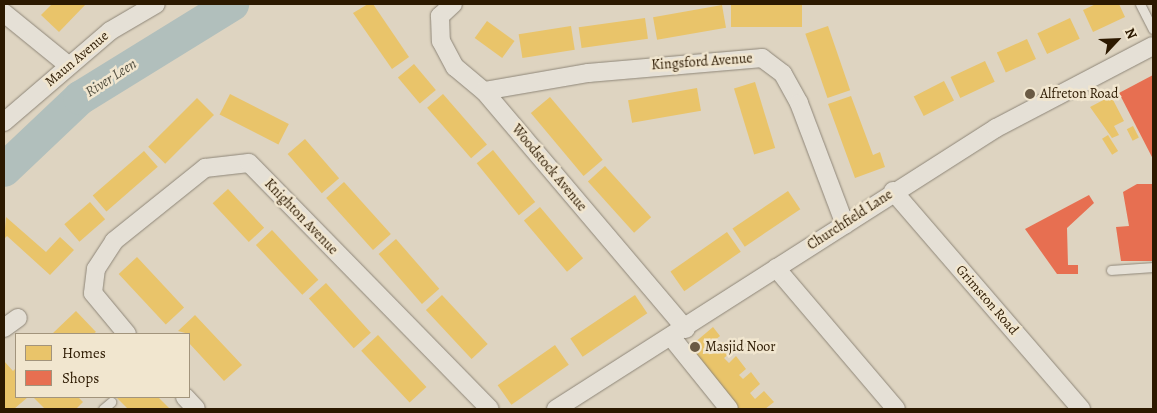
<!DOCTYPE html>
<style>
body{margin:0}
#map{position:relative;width:1157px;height:413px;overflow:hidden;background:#ded4c1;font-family:Alegreya,serif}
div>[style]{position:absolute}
.homes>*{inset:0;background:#e9c46a;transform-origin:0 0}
.shops>*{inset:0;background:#e76f51}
.river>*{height:34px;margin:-17px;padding:0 17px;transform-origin:17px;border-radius:17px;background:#b1bfbc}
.roads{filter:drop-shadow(0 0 1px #8e8678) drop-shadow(0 0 1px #8e8678)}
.lane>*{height:9px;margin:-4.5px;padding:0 4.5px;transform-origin:4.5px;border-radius:4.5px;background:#e5e0d6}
.street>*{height:18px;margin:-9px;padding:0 9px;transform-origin:9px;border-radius:9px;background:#e5e0d6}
.dots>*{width:14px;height:14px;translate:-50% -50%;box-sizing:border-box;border:2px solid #f1e6cf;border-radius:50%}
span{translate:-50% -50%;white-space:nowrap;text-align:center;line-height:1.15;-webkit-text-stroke:5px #f1e6cf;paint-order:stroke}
.street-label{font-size:14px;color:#2c1900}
.poi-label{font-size:14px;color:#2c1900}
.left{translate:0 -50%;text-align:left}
.water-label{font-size:15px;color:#545041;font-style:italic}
.frame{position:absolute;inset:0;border:5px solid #2c1900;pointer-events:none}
.legend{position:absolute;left:15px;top:333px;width:175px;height:65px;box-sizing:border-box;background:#f1e6cf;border:1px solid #a2947c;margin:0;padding:6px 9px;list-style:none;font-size:15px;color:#2c1900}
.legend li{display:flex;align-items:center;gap:10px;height:25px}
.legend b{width:25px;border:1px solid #a2947c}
.north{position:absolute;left:1092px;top:15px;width:50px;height:50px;-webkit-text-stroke:4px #f1e6cf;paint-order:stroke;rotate:65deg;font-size:14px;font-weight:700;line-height:20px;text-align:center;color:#2c1900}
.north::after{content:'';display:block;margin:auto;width:18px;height:22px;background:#2c1900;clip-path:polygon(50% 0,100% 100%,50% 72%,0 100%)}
</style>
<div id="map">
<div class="homes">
<div style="clip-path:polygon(52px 4px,86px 4px,59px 32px,41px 15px)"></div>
<div style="clip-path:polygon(368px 4px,373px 4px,409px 57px,392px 69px,353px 13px)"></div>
<div style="left:802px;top:4px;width:23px;height:71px;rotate:90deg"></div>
<div style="clip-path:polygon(1096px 4px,1119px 4px,1125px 17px,1093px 32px,1083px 10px)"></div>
<div style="left:722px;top:5px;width:23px;height:70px;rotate:80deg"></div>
<div style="left:645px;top:18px;width:21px;height:67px;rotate:82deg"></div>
<div style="left:1070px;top:18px;width:23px;height:36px;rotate:65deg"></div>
<div style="left:487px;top:21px;width:34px;height:21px;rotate:36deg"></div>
<div style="left:571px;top:26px;width:24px;height:53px;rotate:81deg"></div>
<div style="left:828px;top:26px;width:68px;height:24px;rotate:71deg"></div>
<div style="left:1027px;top:39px;width:22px;height:33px;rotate:66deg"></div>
<div style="left:985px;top:61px;width:23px;height:38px;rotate:65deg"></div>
<div style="left:414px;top:64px;width:34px;height:21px;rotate:50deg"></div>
<div style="left:944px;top:81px;width:22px;height:34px;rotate:63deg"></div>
<div style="left:755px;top:82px;width:69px;height:22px;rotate:73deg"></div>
<div style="left:697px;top:88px;width:23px;height:70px;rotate:80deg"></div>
<div style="left:230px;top:94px;width:66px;height:23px;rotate:27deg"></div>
<div style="left:443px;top:94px;width:67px;height:21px;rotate:49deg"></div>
<div style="clip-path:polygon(851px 96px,873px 155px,880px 152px,885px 167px,855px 178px,828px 104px)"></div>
<div style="clip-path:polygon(1111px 96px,1124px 121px,1114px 126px,1119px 135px,1112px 138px,1090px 107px)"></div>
<div style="left:550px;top:97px;width:82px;height:25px;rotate:50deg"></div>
<div style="left:197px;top:98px;width:24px;height:69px;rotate:45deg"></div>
<div style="left:1133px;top:126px;width:13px;height:7px;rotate:63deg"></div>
<div style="left:1108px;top:135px;width:19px;height:7px;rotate:58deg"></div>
<div style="left:305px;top:139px;width:52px;height:23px;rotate:49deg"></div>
<div style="left:493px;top:150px;width:67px;height:21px;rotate:51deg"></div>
<div style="left:144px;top:151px;width:21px;height:68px;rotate:49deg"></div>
<div style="left:605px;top:166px;width:69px;height:23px;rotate:48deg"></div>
<div style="left:344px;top:182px;width:70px;height:24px;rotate:48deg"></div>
<div style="left:228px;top:189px;width:53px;height:21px;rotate:47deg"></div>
<div style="left:788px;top:191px;width:22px;height:67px;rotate:56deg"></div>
<div style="left:90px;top:202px;width:23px;height:34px;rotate:49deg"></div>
<div style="left:540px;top:207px;width:67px;height:21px;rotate:50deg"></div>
<div style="clip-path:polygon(6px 217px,46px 252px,60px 237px,74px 250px,50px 275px,7px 236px,4px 239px)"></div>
<div style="left:272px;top:230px;width:68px;height:22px;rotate:47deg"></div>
<div style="left:727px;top:232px;width:24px;height:69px;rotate:55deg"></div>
<div style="left:396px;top:239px;width:66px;height:23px;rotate:49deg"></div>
<div style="left:137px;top:257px;width:69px;height:25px;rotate:47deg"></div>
<div style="left:326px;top:283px;width:67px;height:23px;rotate:48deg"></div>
<div style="left:442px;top:295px;width:67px;height:22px;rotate:47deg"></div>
<div style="left:635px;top:295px;width:22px;height:78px;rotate:56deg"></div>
<div style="clip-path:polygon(76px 311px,96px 332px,93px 334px,52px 334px)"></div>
<div style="clip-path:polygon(195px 315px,242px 365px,224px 381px,189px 343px,189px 334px,178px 331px)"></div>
<div style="clip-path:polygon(713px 327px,720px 336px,709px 345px,714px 350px,723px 342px,731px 352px,724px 358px,729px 363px,736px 356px,746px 369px,739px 375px,743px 379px,751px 372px,760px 384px,750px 393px,755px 399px,764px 391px,774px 402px,765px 409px,737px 409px,687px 349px)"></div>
<div style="left:378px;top:335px;width:71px;height:23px;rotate:47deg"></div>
<div style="left:555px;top:345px;width:24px;height:70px;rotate:55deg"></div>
<div style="clip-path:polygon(4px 361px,13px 371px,16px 368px,16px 397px,28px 397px,14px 409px,4px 409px)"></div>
<div style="clip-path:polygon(33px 397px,78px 397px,83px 402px,76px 409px,45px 409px)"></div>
<div style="clip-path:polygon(116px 397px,158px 397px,170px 409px,128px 409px)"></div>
</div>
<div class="shops">
<div style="clip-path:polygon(1153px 75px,1153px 159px,1119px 93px)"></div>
<div style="clip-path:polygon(1137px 184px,1153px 184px,1153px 261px,1121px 261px,1116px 227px,1129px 226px,1123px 192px)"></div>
<div style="clip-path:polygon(1089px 195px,1094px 203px,1067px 228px,1068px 265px,1078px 265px,1078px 274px,1057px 274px,1025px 229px)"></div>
</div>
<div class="river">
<div style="left:4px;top:170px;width:105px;rotate:-43.5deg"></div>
<div style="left:80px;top:98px;width:179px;rotate:-31.7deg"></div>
</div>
<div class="roads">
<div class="lane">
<div style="left:1140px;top:4px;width:28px;rotate:63deg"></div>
<div style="left:1111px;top:270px;width:42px;rotate:-4.1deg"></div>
<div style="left:103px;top:409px;width:11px;rotate:-41deg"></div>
</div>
<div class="street">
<div style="left:453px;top:4px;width:18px;rotate:137deg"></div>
<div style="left:440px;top:16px;width:25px;rotate:88deg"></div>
<div style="left:441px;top:41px;width:30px;rotate:62deg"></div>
<div style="left:455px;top:67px;width:38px;rotate:40deg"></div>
<div style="left:484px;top:91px;width:312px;rotate:49.7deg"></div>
<div style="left:4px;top:13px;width:82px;rotate:39.1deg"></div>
<div style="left:484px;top:91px;width:106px;rotate:-9.8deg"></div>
<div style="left:588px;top:73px;width:175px;rotate:-4.9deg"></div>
<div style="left:762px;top:58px;width:26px;rotate:37deg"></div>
<div style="left:783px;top:74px;width:33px;rotate:61deg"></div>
<div style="left:799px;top:103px;width:130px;rotate:69.3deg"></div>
<div style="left:4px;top:122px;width:140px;rotate:-40.6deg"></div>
<div style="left:110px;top:31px;width:53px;rotate:-30.4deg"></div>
<div style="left:893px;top:191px;width:288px;rotate:49.2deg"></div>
<div style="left:776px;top:268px;width:185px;rotate:49.6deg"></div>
<div style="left:4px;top:328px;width:17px;rotate:-36deg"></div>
<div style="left:127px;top:334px;width:53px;rotate:-129.7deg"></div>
<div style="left:93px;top:293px;width:24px;rotate:-83deg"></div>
<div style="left:96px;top:269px;width:33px;rotate:-57deg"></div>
<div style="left:114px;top:241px;width:117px;rotate:-38.7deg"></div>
<div style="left:205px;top:168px;width:44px;rotate:-6.5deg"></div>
<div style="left:249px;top:163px;width:344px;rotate:45.6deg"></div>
<div style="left:672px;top:338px;width:91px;rotate:51.2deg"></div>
<div style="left:185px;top:397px;width:16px;rotate:47deg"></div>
<div style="left:556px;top:409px;width:522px;rotate:-32.56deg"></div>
<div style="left:996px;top:128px;width:177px;rotate:-27.6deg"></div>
</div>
</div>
<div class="dots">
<div style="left:1030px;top:94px;background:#6a5a44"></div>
<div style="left:695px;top:347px;background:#6a5a44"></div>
</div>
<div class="street-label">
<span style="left:77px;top:59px;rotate:-40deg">Maun Avenue</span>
<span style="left:702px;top:62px;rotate:-4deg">Kingsford Avenue</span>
<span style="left:549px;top:168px;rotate:50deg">Woodstock Avenue</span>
<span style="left:301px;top:217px;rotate:46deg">Knighton Avenue</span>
<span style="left:850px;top:220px;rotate:-33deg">Churchfield Lane</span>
<span style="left:987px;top:300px;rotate:49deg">Grimston Road</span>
</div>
<div class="poi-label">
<span class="left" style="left:1040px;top:94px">Alfreton Road</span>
<span class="left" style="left:705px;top:347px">Masjid Noor</span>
</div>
<div class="water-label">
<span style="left:111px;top:78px;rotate:-33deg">River Leen</span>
</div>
<div class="frame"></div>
<ul class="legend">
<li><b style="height:14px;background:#e9c46a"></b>Homes</li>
<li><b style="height:14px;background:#e76f51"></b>Shops</li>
</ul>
<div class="north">N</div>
</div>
